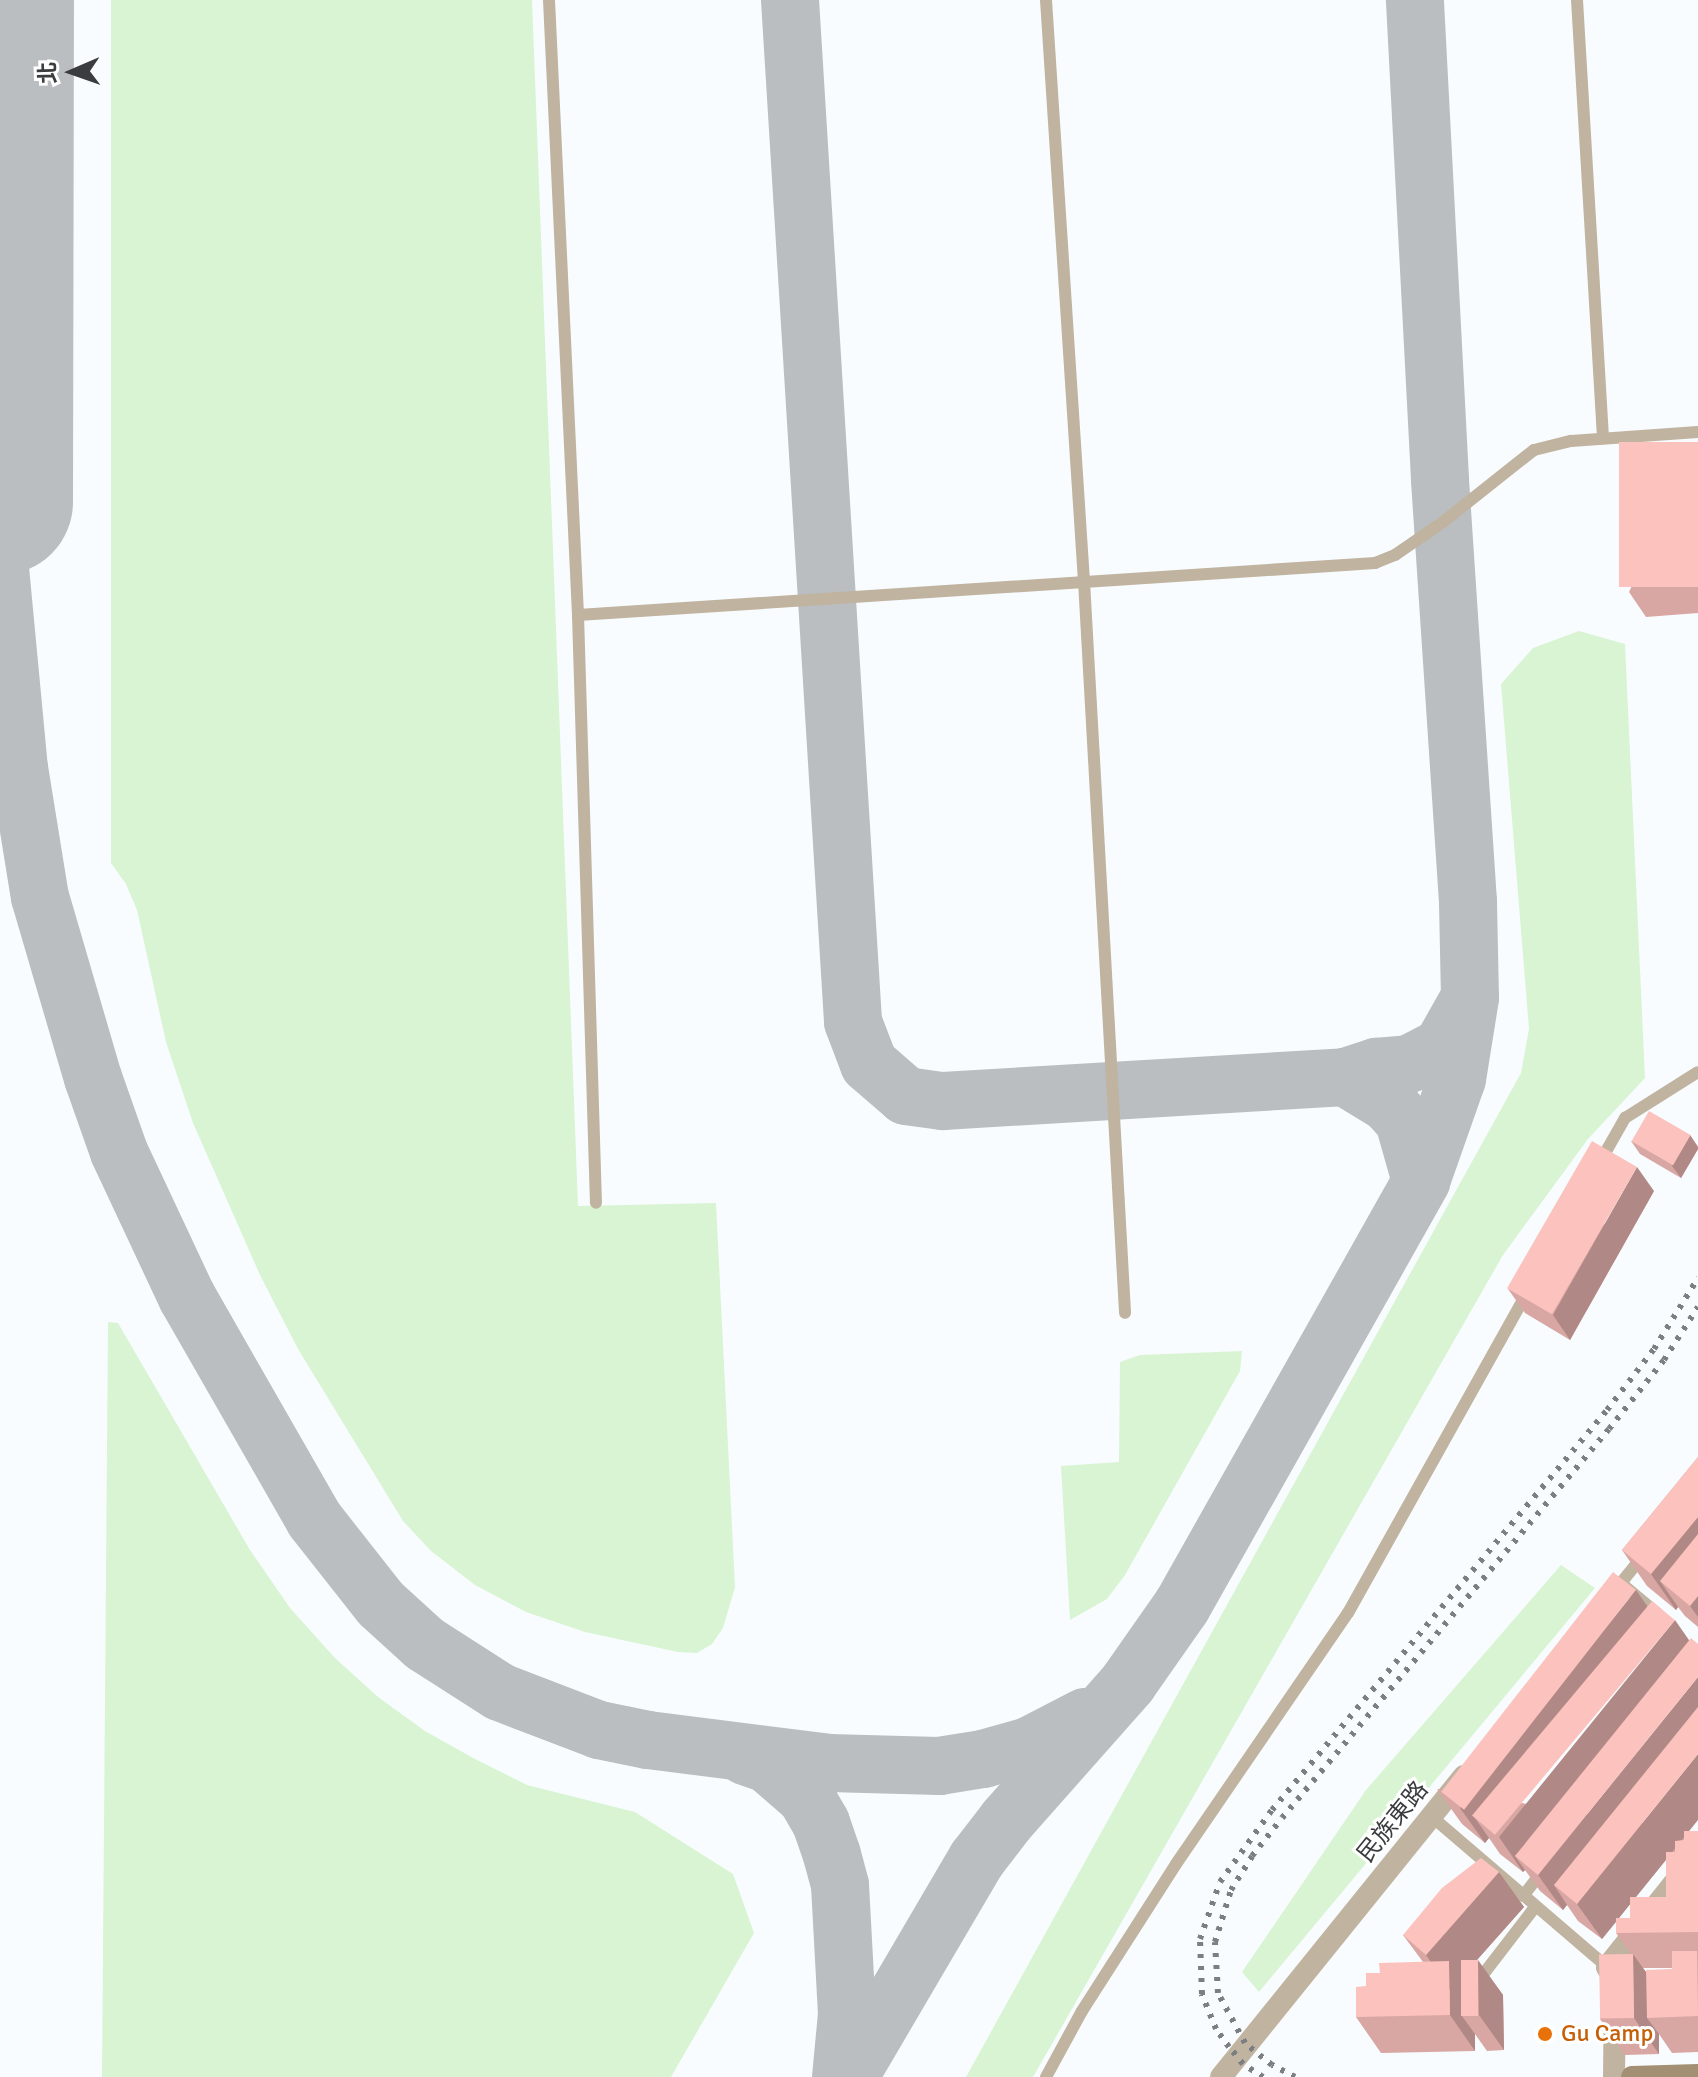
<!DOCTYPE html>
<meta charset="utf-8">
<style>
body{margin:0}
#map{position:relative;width:1698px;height:2077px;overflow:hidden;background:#f8fcff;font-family:Signika,"Noto Sans TC",sans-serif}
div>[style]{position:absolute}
.green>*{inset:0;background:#d8f4d3}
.taxiway>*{height:58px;margin:-29px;padding:0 29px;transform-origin:29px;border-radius:29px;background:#babec0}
.runway>*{height:146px;margin:-73px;padding:0 73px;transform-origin:73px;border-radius:73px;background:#babec0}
.service>*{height:12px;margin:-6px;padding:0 6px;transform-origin:6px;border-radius:6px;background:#c0b3a0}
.minor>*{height:22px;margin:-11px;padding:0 11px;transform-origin:11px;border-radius:11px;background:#c0b3a0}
.secondary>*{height:22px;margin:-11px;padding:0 11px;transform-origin:11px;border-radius:11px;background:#a38f74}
.rail>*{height:6px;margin-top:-3px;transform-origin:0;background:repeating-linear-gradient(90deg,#7c7f81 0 4px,transparent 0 12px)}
.wall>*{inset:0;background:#d9a7a3}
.shaded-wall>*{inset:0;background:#b08885}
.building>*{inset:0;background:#fcc2be;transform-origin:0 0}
.dots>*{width:22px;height:22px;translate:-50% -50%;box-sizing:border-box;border:4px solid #fff;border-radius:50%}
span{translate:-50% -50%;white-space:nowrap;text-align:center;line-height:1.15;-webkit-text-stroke:6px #fff;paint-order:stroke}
.street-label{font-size:24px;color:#3a3c3e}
.food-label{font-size:24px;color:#c56008}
.left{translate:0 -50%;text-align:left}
.north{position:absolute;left:32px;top:32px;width:80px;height:80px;-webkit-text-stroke:6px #fff;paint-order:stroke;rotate:268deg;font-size:22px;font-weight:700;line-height:32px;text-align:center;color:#3a3c3e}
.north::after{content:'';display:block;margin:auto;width:28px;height:36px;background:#3a3c3e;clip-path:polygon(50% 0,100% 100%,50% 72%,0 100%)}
</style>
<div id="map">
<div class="green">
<div style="clip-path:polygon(111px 0,532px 0,578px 1206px,716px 1203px,735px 1587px,723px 1628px,712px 1644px,697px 1653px,678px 1652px,585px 1632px,526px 1612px,475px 1585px,431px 1551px,403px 1521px,298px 1349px,260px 1275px,193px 1123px,166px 1042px,137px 910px,126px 884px,111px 863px)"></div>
<div style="clip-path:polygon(1579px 631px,1625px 644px,1645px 1078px,1588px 1139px,1503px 1255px,1033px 2077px,966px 2077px,1521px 1073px,1529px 1029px,1501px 684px,1533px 648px)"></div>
<div style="clip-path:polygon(108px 1322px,118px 1323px,250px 1550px,290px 1608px,335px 1658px,378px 1697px,425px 1731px,475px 1759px,527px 1785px,635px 1812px,733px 1874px,754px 1933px,671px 2077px,102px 2077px)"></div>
<div style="clip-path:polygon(1242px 1351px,1240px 1371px,1125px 1575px,1107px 1599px,1070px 1620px,1061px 1466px,1119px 1462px,1120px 1362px,1140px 1355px)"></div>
<div style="clip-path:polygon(1561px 1565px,1595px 1588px,1259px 1992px,1242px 1972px,1366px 1790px)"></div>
</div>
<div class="taxiway">
<div style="left:790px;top:0;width:1024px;rotate:86.47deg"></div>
<div style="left:853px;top:1022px;width:45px;rotate:69.1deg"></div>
<div style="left:869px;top:1064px;width:49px;rotate:40.9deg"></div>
<div style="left:906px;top:1096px;width:37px;rotate:8deg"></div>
<div style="left:943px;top:1101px;width:403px;rotate:-3.4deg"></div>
<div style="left:1345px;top:1077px;width:33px;rotate:-18deg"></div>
<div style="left:1376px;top:1067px;width:33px;rotate:-5deg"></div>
<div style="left:1409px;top:1064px;width:37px;rotate:-27deg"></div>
<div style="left:1442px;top:1047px;width:53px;rotate:-60.5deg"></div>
<div style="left:0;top:559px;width:559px;rotate:-88.46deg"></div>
<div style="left:0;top:568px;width:201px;rotate:84.6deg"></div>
<div style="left:19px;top:768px;width:131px;rotate:80.8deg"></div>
<div style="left:40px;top:897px;width:189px;rotate:73.7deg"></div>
<div style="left:93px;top:1078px;width:78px;rotate:70.6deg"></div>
<div style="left:119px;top:1152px;width:160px;rotate:64.9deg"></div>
<div style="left:187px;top:1297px;width:256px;rotate:60.2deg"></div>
<div style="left:314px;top:1519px;width:108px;rotate:51.8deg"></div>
<div style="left:381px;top:1604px;width:59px;rotate:42.3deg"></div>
<div style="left:425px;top:1644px;width:89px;rotate:32.6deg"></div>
<div style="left:500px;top:1692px;width:106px;rotate:21deg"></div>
<div style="left:599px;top:1730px;width:50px;rotate:11.5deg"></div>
<div style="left:648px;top:1740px;width:182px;rotate:7.2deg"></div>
<div style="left:829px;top:1763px;width:110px;rotate:1.6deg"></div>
<div style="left:939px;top:1766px;width:45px;rotate:-9deg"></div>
<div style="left:983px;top:1759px;width:48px;rotate:-15.8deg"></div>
<div style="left:1029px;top:1746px;width:63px;rotate:-27.4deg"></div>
<div style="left:1345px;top:1077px;width:50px;rotate:31.2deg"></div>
<div style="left:1388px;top:1103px;width:24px;rotate:48deg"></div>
<div style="left:1404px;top:1121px;width:62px;rotate:74.2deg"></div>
<div style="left:745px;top:1756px;width:24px;rotate:19deg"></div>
<div style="left:768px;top:1764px;width:50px;rotate:41deg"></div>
<div style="left:806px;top:1797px;width:30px;rotate:60deg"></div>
<div style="left:821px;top:1823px;width:34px;rotate:71deg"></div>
<div style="left:832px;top:1855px;width:31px;rotate:75deg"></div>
<div style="left:840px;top:1885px;width:129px;rotate:86.9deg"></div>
<div style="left:847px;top:2014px;width:63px;rotate:95.4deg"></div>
<div style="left:849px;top:2077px;width:253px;rotate:-59.6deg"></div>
<div style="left:977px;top:1859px;width:49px;rotate:-52.4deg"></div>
<div style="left:1007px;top:1820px;width:183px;rotate:-48.5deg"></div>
<div style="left:1128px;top:1683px;width:94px;rotate:-55deg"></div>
<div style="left:1182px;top:1606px;width:488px;rotate:-60.6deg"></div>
<div style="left:1421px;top:1181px;width:108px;rotate:-70.6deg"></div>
<div style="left:1457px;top:1079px;width:82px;rotate:-80.9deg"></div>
<div style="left:1470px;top:998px;width:96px;rotate:-91.2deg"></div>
<div style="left:1468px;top:902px;width:424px;rotate:-93.8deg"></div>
<div style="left:1440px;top:479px;width:480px;rotate:-93deg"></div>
</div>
<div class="runway">
<div style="left:0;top:502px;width:502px;rotate:-89.89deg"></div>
</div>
<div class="service">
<div style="left:549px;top:0;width:616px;rotate:87.3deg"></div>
<div style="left:578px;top:615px;width:588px;rotate:88.25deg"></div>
<div style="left:1046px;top:0;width:582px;rotate:86.26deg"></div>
<div style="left:1084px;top:581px;width:733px;rotate:86.79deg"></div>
<div style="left:1577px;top:0;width:439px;rotate:86.6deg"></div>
<div style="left:578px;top:615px;width:799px;rotate:-3.73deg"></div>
<div style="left:1375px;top:563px;width:22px;rotate:-22deg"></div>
<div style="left:1395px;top:555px;width:58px;rotate:-34.5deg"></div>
<div style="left:1443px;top:522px;width:116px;rotate:-38.4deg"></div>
<div style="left:1534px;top:450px;width:38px;rotate:-14deg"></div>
<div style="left:1571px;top:441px;width:127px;rotate:-4.1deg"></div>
<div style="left:1600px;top:1162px;width:51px;rotate:-60.4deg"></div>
<div style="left:1625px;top:1118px;width:86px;rotate:-32.2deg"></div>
<div style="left:1642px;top:1557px;width:33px;rotate:129deg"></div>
<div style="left:1621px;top:1583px;width:48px;rotate:40deg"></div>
<div style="left:1431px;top:1816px;width:232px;rotate:40.6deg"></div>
<div style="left:1523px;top:1896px;width:34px;rotate:-52deg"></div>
<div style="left:1485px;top:1972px;width:82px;rotate:-52.4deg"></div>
<div style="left:1046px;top:2077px;width:75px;rotate:-61.4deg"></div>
<div style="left:1082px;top:2011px;width:174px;rotate:-57.4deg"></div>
<div style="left:1176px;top:1864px;width:304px;rotate:-55.6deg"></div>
<div style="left:1348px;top:1613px;width:367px;rotate:-60.8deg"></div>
</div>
<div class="minor">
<div style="left:1221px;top:2077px;width:387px;rotate:-51.1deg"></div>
<div style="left:1614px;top:2077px;width:95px;rotate:-89.4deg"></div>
<div style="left:1615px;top:1982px;width:17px;rotate:-118deg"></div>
<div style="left:1607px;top:1967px;width:146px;rotate:-51.4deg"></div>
</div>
<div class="secondary">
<div style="left:1632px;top:2077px;width:66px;rotate:-1.7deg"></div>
</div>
<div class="rail">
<div style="left:1263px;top:2077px;width:24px;rotate:-147deg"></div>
<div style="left:1243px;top:2064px;width:22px;rotate:-129deg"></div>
<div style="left:1229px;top:2047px;width:22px;rotate:-126deg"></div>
<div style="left:1216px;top:2029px;width:38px;rotate:-112deg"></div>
<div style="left:1202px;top:1994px;width:55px;rotate:-92.1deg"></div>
<div style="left:1200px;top:1939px;width:60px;rotate:-70.7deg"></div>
<div style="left:1220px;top:1882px;width:89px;rotate:-54.2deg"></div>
<div style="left:1272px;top:1810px;width:522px;rotate:-50.05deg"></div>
<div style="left:1607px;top:1410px;width:77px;rotate:-52.4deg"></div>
<div style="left:1654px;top:1349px;width:84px;rotate:-58.2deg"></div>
<div style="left:1295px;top:2077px;width:26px;rotate:-152deg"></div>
<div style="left:1272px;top:2065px;width:35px;rotate:-141deg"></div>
<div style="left:1245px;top:2043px;width:57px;rotate:-118.4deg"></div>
<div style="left:1218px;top:1993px;width:51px;rotate:-93.4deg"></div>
<div style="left:1215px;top:1942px;width:54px;rotate:-72.9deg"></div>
<div style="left:1231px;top:1890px;width:40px;rotate:-58deg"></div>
<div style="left:1252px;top:1856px;width:48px;rotate:-51.7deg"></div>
<div style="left:1282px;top:1818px;width:508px;rotate:-49.95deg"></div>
<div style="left:1609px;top:1429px;width:88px;rotate:-51.4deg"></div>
<div style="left:1664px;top:1360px;width:63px;rotate:-57.3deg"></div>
</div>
<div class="wall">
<div style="clip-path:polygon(1698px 442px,1698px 613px,1646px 617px,1629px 592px)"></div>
<div style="clip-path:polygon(1690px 1135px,1698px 1147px,1698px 1149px,1681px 1178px,1640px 1154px,1631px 1141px)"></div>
<div style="clip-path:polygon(1654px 1191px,1570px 1340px,1525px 1313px,1508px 1289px)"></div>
<div style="clip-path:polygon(1698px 1457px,1698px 1627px,1685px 1616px,1678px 1607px,1676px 1610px,1647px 1586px,1622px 1550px)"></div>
<div style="clip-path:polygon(evenodd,1437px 1789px,1689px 1831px,1698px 1831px,1698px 2052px,1672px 2053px,1659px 2034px,1659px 2054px,1625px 2055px,1600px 2019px,1631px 1954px,1616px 1933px,1616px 1922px,1602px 1939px,1578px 1921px,1567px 1905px,1563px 1910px,1540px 1891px,1525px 1870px,1523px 1872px,1500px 1854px,1489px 1838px,1485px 1843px,1462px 1824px,1437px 1789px,1666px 1860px,1666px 1897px,1636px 1897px,1666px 1860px,1437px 1789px,1630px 1904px,1630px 1918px,1619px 1918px,1630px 1904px,1437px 1789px,1643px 1968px,1672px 1968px,1672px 1969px,1646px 1972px,1643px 1968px)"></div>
<div style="clip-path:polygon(1499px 1872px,1524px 1907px,1477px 1960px,1503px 1995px,1504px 2050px,1487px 2051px,1475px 2034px,1475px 2051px,1381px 2053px,1356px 2017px,1380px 1973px,1423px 1962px,1403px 1935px)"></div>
</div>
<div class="shaded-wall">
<div style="clip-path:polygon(1690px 1135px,1698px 1147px,1698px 1149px,1681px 1178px,1672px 1166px)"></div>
<div style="clip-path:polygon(1637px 1167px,1654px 1191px,1570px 1340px,1553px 1315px)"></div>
<div style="clip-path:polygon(1698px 1517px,1698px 1583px,1660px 1581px,1678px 1607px,1676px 1610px,1651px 1574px)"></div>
<div style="clip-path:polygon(1636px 1590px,1661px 1626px,1475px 1818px,1489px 1838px,1485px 1843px,1460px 1808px)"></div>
<div style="clip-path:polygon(1698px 1596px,1698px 1617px,1690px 1606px)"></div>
<div style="clip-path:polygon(1675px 1620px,1698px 1653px,1515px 1856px,1525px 1870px,1523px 1872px,1499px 1837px)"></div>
<div style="clip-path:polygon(1698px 1677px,1698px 1743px,1554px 1885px,1567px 1905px,1563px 1910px,1538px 1875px)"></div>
<div style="clip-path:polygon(1698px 1754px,1698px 1820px,1602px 1939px,1577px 1904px)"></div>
<div style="clip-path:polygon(1499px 1872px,1524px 1907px,1461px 1978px,1462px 2016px,1475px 2034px,1475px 2051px,1450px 2015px,1450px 1990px,1426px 1955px)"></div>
<div style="clip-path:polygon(1633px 1954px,1658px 1989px,1647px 2018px,1659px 2034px,1659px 2054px,1634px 2018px)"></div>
<div style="clip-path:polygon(1478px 1960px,1503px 1995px,1504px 2050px,1479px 2015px)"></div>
</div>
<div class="building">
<div style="left:1698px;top:442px;width:145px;height:79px;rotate:90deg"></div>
<div style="left:1649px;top:1111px;width:48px;height:35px;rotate:30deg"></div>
<div style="left:1592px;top:1141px;width:52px;height:170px;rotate:30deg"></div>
<div style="clip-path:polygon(1698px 1457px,1698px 1517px,1651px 1574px,1622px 1550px)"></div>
<div style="clip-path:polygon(1698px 1534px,1698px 1596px,1690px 1606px,1660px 1581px)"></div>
<div style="left:1613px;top:1572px;width:29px;height:279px;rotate:38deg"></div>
<div style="left:1652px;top:1601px;width:30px;height:280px;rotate:40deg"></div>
<div style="clip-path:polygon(1691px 1638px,1698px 1644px,1698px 1677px,1538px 1875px,1515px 1856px)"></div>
<div style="clip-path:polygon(1698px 1707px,1698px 1754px,1577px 1904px,1554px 1885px)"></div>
<div style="clip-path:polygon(1684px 1831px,1698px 1831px,1698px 1932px,1616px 1933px,1616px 1918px,1630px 1918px,1630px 1897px,1666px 1897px,1666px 1852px,1675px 1852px,1675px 1841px,1684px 1840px)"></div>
<div style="clip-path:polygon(1481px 1858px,1499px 1872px,1426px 1955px,1403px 1935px,1442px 1888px)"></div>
<div style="clip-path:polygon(1672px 1951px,1697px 1951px,1698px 2016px,1647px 2018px,1646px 1970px,1672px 1969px)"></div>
<div style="left:1633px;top:1954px;width:64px;height:34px;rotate:89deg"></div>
<div style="left:1461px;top:1960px;width:17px;height:56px"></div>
<div style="clip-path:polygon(1449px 1961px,1450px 2015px,1356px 2017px,1356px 1987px,1366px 1986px,1366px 1973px,1380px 1973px,1379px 1963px)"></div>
</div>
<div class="dots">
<div style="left:1545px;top:2034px;background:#e8710a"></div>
</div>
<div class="street-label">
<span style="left:1393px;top:1822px;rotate:-51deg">民族東路</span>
</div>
<div class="food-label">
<span class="left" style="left:1561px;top:2034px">Gu Camp</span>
</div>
<div class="north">北</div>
</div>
